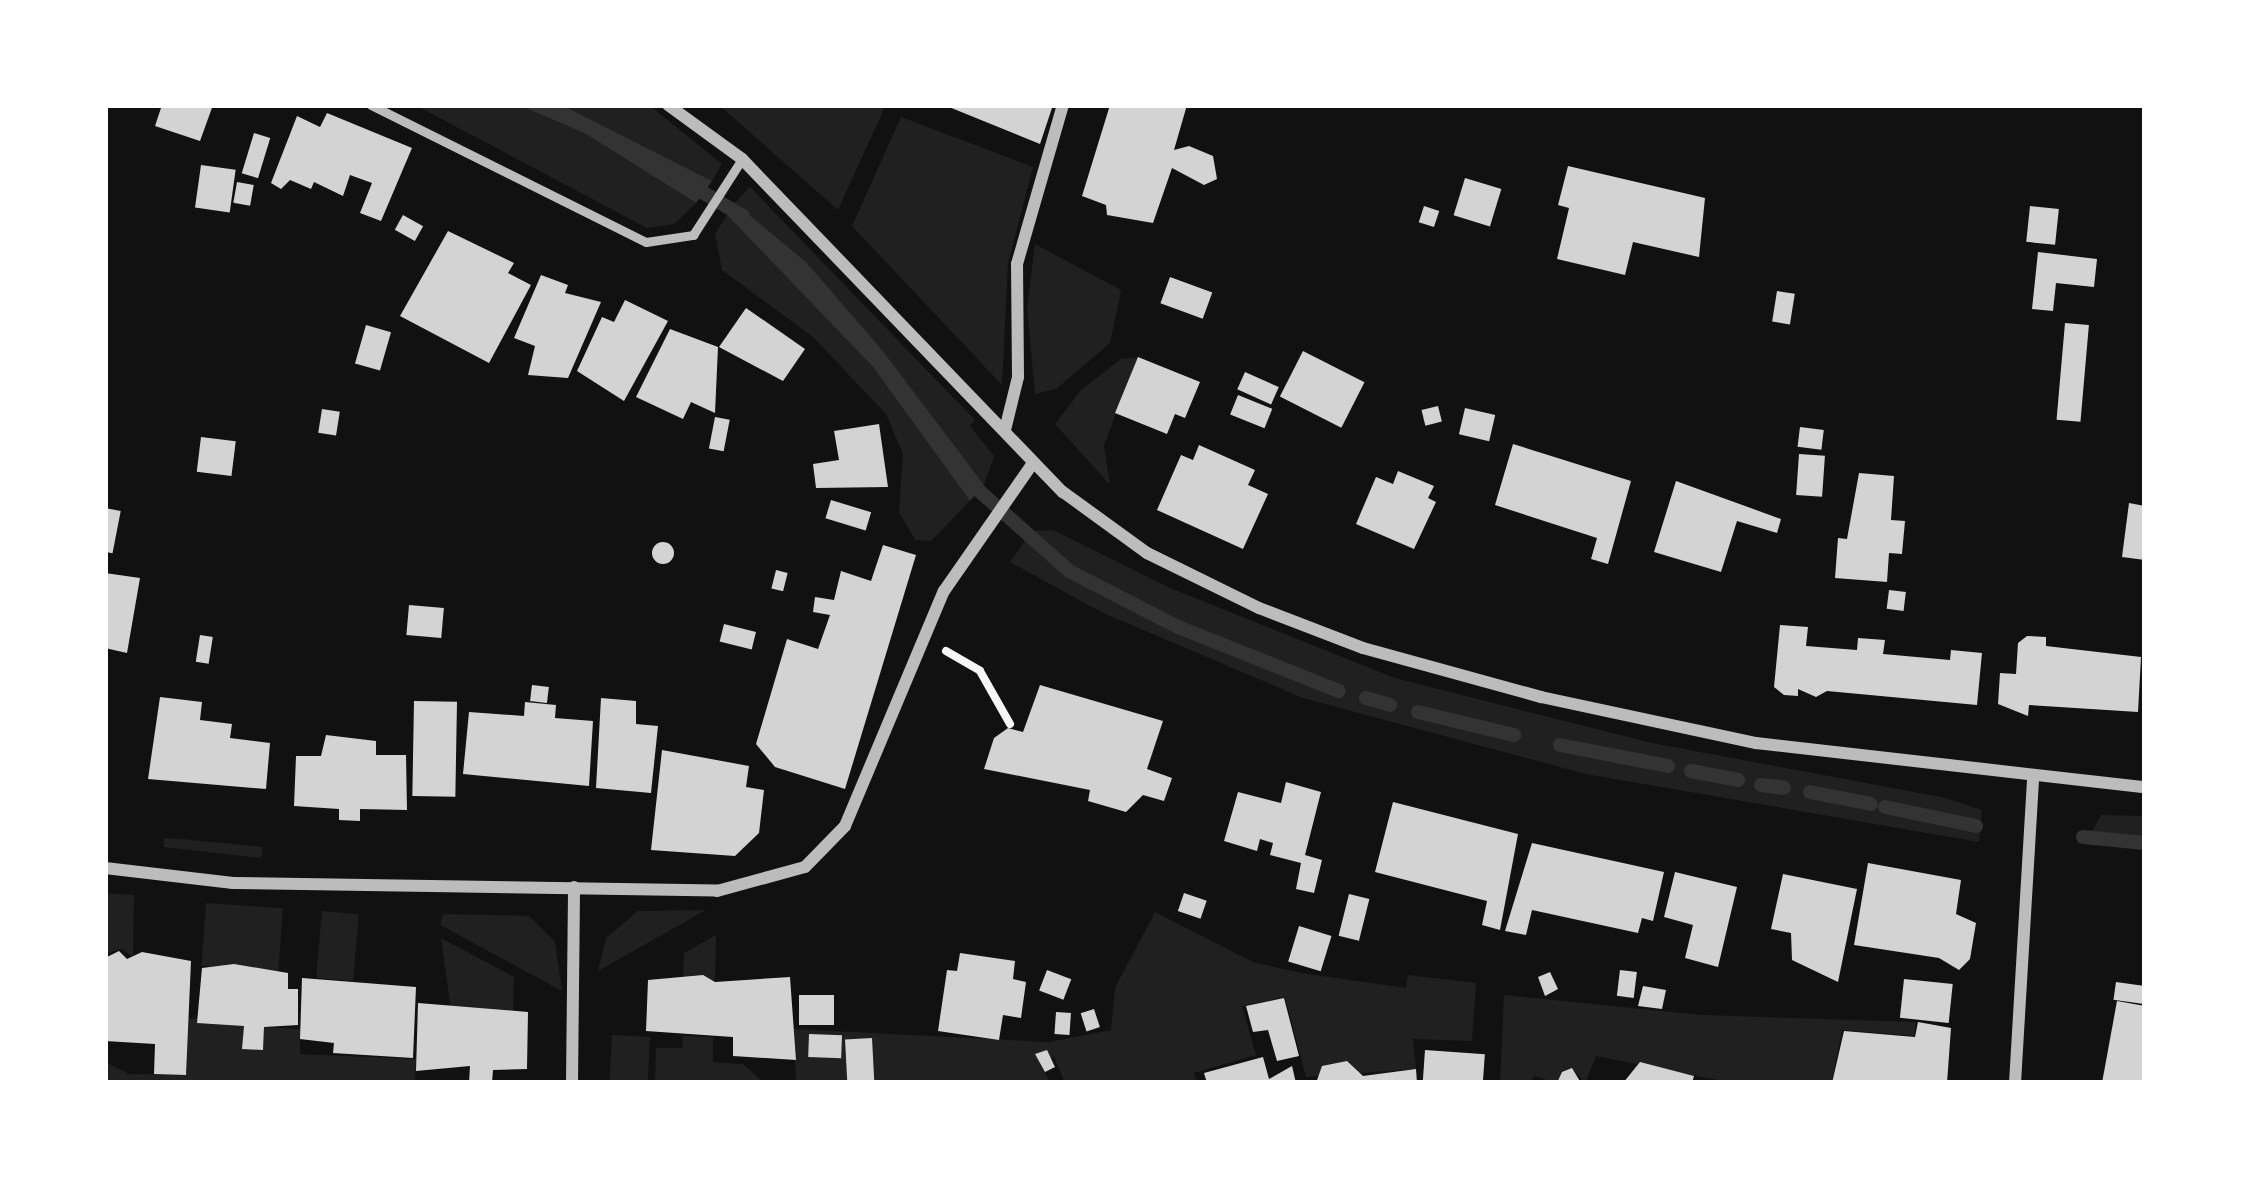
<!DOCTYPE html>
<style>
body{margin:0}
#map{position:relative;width:2250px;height:1188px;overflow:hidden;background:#111;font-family:"IBM Plex Sans",sans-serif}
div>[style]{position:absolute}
.green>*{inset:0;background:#202020;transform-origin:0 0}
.water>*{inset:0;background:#333}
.stream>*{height:14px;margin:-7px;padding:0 7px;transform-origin:7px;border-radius:7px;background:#333}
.building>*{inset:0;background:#d3d3d3;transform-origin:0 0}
.round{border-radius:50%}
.path>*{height:8px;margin:-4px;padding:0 4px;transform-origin:4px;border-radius:4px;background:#f5f5f5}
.service>*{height:9px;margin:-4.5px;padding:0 4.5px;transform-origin:4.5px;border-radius:4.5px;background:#bcbcbc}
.minor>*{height:12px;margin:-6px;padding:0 6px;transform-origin:6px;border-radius:6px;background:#bcbcbc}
span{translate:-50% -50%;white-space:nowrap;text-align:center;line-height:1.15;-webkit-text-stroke:9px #fff;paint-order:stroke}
.frame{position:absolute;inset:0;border:108px solid #fff;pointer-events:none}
</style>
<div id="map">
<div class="green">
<div style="clip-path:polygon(415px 105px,519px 105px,586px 134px,696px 203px,674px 224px,647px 228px)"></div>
<div style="clip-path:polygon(562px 105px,649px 105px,722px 164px,712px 181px)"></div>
<div style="clip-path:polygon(719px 105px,875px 105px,884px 109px,838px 210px)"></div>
<div style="clip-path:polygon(901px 117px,1033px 167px,1008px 263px,1002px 385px,852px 226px)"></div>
<div style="clip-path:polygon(750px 187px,975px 420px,970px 426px,994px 456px,984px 485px,806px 262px,735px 203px)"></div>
<div style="clip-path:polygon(727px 215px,873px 367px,970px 501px,931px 541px,915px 540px,899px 512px,903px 454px,886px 414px,813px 337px,722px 270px,715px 234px)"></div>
<div style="clip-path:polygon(1035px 244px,1121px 290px,1110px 343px,1056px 389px,1035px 394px,1027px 308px)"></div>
<div style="clip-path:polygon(1138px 357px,1104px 445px,1110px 485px,1055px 424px,1081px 390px,1121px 359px)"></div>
<div style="clip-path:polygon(1053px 530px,1170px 588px,1395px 678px,1652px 743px,1946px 798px,1982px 810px,1979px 842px,1586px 774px,1303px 698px,1101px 612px,1010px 562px,1032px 531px)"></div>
<div style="clip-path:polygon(2101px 815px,2145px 816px,2145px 837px,2092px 832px)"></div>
<div style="clip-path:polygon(164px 838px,181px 839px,263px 847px,261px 858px,164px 847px)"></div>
<div style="clip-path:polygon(105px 893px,134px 895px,133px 957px,122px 949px,105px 954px)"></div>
<div style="left:206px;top:903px;width:77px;height:63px;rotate:4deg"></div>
<div style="clip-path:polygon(706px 910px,598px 971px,606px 938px,638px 911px)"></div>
<div style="left:322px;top:911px;width:37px;height:67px;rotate:5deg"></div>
<div style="clip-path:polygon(1155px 912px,1253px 962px,1301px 973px,1406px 988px,1408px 975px,1476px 983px,1472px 1041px,1413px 1039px,1416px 1069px,1306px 1077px,1285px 997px,1242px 1006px,1256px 1055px,1194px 1073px,1197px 1083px,1065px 1083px,1054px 1057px,1040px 1062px,1050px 1083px,796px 1083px,794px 1029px,1049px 1042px,1111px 1030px,1115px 988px)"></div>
<div style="clip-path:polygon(443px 914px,529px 916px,555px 942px,562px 991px,440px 925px)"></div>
<div style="clip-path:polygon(716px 935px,715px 980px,683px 978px,684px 953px)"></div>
<div style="clip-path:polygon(441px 938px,514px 977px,513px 1011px,451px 1010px)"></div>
<div style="clip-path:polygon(1504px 995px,1701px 1015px,1916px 1022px,1914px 1036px,1842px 1030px,1832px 1080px,1815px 1083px,1733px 1083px,1596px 1056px,1585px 1083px,1572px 1068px,1557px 1083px,1534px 1076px,1530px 1083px,1500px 1083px)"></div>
<div style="clip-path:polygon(188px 1018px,244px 1026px,243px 1049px,263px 1050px,264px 1027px,300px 1029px,300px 1054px,416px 1059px,415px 1083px,105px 1083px,105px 1062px,129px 1074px,186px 1075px)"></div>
<div style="left:612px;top:1035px;width:38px;height:48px;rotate:3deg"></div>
<div style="clip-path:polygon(683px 1036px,713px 1037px,713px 1062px,743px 1064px,764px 1083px,655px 1083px,656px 1048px,682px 1048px)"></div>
</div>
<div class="water">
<div style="clip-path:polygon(519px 105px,562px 105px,712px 181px,696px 203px,586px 134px)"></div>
<div style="clip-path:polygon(735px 203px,806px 262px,882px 350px,984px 485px,970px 501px,873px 367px,727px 215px)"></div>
</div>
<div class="stream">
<div style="left:690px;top:185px;width:61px;rotate:30.3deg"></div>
<div style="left:967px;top:480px;width:137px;rotate:41.7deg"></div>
<div style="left:1069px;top:571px;width:123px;rotate:27.2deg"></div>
<div style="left:1178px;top:627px;width:173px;rotate:21.7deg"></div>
<div style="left:1366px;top:698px;width:25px;rotate:16deg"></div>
<div style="left:1418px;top:712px;width:99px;rotate:13.5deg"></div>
<div style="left:1560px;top:745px;width:110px;rotate:11deg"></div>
<div style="left:1691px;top:771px;width:48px;rotate:10.8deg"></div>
<div style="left:1761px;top:785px;width:23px;rotate:7deg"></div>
<div style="left:1810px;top:792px;width:62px;rotate:11.1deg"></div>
<div style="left:1885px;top:807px;width:93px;rotate:11.8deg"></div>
<div style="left:2083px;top:837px;width:62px;rotate:5.5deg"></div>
</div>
<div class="building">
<div style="clip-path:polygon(162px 105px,213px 105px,200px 141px,155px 126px)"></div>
<div style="clip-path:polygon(944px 105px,1053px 105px,1040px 144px)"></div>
<div style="clip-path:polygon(1110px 105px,1187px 105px,1174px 150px,1189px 146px,1213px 156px,1217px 179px,1204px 185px,1172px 168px,1153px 223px,1107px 215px,1106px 205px,1082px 196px)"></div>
<div style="clip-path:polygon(327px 113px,412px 148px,381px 221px,360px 213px,372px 183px,350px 175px,343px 196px,314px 182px,311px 189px,290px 180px,281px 189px,271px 183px,297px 116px,320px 127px)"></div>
<div style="left:254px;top:133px;width:17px;height:42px;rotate:17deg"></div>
<div style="left:201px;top:165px;width:35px;height:43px;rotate:8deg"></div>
<div style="clip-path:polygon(1568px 166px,1705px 198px,1699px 257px,1633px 242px,1625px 275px,1557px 259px,1569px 208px,1558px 205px)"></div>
<div style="left:1465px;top:178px;width:38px;height:39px;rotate:17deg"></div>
<div style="left:237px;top:182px;width:17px;height:21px;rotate:10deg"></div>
<div style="left:1424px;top:206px;width:16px;height:17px;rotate:18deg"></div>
<div style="left:2030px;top:206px;width:29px;height:36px;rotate:6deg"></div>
<div style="left:403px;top:215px;width:23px;height:17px;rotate:29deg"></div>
<div style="clip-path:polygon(448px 231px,514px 263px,508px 273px,531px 285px,489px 363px,400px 316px)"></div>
<div style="clip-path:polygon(2038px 252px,2097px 259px,2094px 287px,2056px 283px,2053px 311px,2032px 309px)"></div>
<div style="clip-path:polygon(541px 275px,568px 285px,565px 293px,601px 302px,568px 378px,528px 375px,535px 346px,514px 338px)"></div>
<div style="left:1170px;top:277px;width:45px;height:28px;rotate:20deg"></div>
<div style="left:1777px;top:291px;width:18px;height:31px;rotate:9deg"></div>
<div style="clip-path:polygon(625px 300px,668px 321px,624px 401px,577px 371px,602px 317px,614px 322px)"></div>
<div style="clip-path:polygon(746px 308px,805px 349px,783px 381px,719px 347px)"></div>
<div style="left:2065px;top:323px;width:24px;height:97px;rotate:5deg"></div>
<div style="left:366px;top:325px;width:26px;height:40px;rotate:16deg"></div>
<div style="clip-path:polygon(670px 329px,718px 347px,715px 413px,691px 402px,683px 419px,636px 397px)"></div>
<div style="left:1303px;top:351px;width:69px;height:51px;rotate:27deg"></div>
<div style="clip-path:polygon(1138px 357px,1200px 382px,1185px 418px,1175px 414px,1167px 434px,1115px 413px)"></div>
<div style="left:1245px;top:372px;width:37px;height:19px;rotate:24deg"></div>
<div style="left:1238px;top:395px;width:37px;height:21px;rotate:22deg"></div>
<div style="left:1438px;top:406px;width:16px;height:17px;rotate:76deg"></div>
<div style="left:1465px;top:408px;width:31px;height:27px;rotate:13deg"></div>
<div style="left:322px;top:409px;width:18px;height:24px;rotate:9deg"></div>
<div style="left:715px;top:417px;width:15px;height:32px;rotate:11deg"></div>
<div style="clip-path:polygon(879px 424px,888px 487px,816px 488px,813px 464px,839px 460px,834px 431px)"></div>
<div style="left:1800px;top:427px;width:24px;height:20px;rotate:7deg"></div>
<div style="left:201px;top:437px;width:35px;height:35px;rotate:7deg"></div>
<div style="clip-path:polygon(1513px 444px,1631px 481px,1608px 564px,1591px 559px,1597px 538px,1495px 505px)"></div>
<div style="clip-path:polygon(1199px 445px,1255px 470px,1248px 485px,1268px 494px,1243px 549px,1157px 510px,1181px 455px,1193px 460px)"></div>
<div style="left:1799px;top:454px;width:26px;height:41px;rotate:4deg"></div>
<div style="clip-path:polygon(1398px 471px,1434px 486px,1428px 498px,1436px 502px,1414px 549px,1356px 524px,1376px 477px,1393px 484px)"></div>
<div style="clip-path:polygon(1859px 473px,1894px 476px,1891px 520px,1905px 521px,1902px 554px,1889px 553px,1887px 582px,1835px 578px,1838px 538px,1847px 539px)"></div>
<div style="clip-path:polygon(1676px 481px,1781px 519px,1777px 533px,1737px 521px,1721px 572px,1654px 552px)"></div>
<div style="left:831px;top:500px;width:42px;height:19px;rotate:17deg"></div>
<div style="clip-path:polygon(2129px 503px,2145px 506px,2145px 560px,2122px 557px)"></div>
<div style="left:105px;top:508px;width:16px;height:43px;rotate:11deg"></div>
<div class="round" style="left:652px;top:542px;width:22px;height:22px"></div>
<div style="clip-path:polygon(883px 545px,916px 555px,845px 789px,775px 767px,756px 744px,787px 639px,818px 649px,830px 615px,813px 612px,815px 597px,834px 600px,841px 571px,871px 581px)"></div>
<div style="left:776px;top:570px;width:12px;height:19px;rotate:14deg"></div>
<div style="clip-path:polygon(105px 573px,140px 578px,127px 653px,105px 648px)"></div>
<div style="left:1889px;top:590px;width:17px;height:19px;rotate:7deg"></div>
<div style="left:409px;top:605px;width:35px;height:30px;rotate:5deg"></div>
<div style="left:724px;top:624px;width:33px;height:18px;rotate:14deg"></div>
<div style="clip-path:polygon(1780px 625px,1808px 627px,1806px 646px,1857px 650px,1858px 638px,1885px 640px,1883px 654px,1950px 660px,1951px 650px,1982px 653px,1977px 705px,1827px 691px,1816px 697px,1798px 689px,1798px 696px,1784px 695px,1774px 687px)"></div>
<div style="left:200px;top:635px;width:13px;height:27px;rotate:9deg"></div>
<div style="clip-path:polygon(2027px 636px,2046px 637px,2046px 646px,2141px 657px,2138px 712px,2029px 705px,2028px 716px,1998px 704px,2000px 673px,2016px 674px,2018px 643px)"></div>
<div style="left:532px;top:685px;width:17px;height:16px;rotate:7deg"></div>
<div style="clip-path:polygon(1040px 685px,1163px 721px,1147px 769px,1172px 778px,1164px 801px,1143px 795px,1126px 812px,1088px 801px,1090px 790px,984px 769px,994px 738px,1008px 728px,1023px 732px)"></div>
<div style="clip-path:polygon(160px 697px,202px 702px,200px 720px,232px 724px,230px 738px,270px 743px,266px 789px,148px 779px)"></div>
<div style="clip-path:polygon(601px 698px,636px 701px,636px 724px,658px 726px,651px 793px,596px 788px)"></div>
<div style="left:414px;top:701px;width:43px;height:95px;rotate:1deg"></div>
<div style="clip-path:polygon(525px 702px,556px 705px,555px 718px,593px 721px,589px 786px,463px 774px,469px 712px,524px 716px)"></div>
<div style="clip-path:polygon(326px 735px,376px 741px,376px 755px,406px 755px,407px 810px,360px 809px,360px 821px,339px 820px,339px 809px,294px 806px,296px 756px,321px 756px)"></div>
<div style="clip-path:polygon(662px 750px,749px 766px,746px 787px,764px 790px,759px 833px,735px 856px,651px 850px)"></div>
<div style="clip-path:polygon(1286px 782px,1321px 792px,1305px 855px,1322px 860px,1314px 893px,1296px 889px,1301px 863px,1270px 855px,1273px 843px,1260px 839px,1257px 851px,1224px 841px,1238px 792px,1281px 803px)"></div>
<div style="clip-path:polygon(1393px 802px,1518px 834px,1500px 930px,1482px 925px,1487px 901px,1375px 872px)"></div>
<div style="clip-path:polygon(1532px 843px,1664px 872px,1653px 921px,1642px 918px,1638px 933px,1532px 910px,1526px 935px,1505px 931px)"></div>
<div style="clip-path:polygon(1868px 863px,1961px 880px,1956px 914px,1976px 923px,1970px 959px,1959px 970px,1939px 958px,1854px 945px)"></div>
<div style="clip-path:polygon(1675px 872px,1737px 887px,1718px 967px,1685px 958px,1693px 925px,1664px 917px)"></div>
<div style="clip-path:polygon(1783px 874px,1857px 889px,1838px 982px,1792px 960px,1791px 933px,1771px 929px)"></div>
<div style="left:1184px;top:893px;width:24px;height:19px;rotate:19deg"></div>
<div style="left:1349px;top:894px;width:21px;height:43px;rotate:14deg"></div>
<div style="left:1299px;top:926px;width:34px;height:37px;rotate:17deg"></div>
<div style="clip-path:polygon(119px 951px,127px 959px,142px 952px,191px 961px,186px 1075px,154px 1074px,155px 1044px,105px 1041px,105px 958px)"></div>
<div style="clip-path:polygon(960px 953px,1015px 961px,1013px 979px,1026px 982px,1021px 1018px,1003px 1015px,999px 1040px,938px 1031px,947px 970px,957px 971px)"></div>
<div style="clip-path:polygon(234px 964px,288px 973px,288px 989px,298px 989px,298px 1025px,264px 1027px,263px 1050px,242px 1049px,244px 1026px,197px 1023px,202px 968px)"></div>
<div style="left:1047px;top:970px;width:26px;height:22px;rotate:21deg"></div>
<div style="left:1620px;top:970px;width:17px;height:26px;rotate:7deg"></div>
<div style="clip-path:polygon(1550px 972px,1558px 989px,1545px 996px,1538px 977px)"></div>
<div style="clip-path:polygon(703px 975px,715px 982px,790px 977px,796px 1060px,733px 1056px,733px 1037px,646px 1031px,648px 980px)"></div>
<div style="clip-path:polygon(302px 978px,416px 987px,413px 1058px,333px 1053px,334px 1043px,300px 1039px)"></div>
<div style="left:1904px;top:979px;width:49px;height:39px;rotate:6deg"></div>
<div style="left:2116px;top:982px;width:29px;height:18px;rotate:8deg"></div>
<div style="clip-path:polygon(1643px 986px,1666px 990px,1662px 1009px,1638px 1006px)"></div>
<div style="left:799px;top:995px;width:35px;height:30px"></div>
<div style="clip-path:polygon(1284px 998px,1299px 1056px,1277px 1061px,1268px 1030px,1253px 1032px,1246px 1006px)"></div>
<div style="clip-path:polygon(2117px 1001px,2145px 1006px,2145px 1083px,2102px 1083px)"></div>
<div style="clip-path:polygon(418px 1003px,528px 1012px,527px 1069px,493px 1070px,492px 1083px,469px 1083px,470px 1066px,416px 1071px)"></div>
<div style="left:1094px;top:1009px;width:19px;height:14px;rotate:72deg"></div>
<div style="left:1056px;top:1012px;width:15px;height:22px;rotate:4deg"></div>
<div style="clip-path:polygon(1918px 1022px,1951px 1028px,1947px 1083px,1832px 1083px,1844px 1031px,1915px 1037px)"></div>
<div style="left:809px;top:1034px;width:33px;height:23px;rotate:2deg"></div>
<div style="left:872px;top:1038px;width:42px;height:27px;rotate:87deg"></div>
<div style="clip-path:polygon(1047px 1050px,1055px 1067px,1045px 1072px,1035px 1054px)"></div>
<div style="left:1425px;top:1050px;width:60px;height:33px;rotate:4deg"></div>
<div style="clip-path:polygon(1263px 1057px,1269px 1079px,1292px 1066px,1296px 1083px,1207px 1083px,1204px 1073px)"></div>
<div style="clip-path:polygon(1347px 1061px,1363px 1076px,1416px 1069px,1417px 1083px,1316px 1083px,1322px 1066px)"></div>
<div style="clip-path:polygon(1640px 1062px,1694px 1076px,1692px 1083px,1623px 1083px)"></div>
<div style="clip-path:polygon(1572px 1068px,1581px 1083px,1557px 1083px,1562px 1072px)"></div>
</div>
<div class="path">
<div style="left:946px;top:651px;width:39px;rotate:30deg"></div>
<div style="left:980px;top:671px;width:61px;rotate:60.5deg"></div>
</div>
<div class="service">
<div style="left:371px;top:105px;width:307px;rotate:26.5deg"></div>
<div style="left:646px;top:242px;width:48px;rotate:-8.5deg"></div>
<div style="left:693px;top:235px;width:90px;rotate:-57.2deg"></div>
</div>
<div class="minor">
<div style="left:668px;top:105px;width:92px;rotate:36.1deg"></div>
<div style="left:742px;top:159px;width:463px;rotate:46.1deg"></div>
<div style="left:1063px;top:492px;width:104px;rotate:36deg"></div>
<div style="left:1147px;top:553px;width:125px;rotate:26.2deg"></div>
<div style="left:1259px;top:608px;width:111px;rotate:21deg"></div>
<div style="left:1363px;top:648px;width:185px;rotate:15.4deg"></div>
<div style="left:1541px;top:697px;width:220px;rotate:12.1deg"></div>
<div style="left:1756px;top:743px;width:391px;rotate:6.5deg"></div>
<div style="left:1005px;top:430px;width:55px;rotate:-76.2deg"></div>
<div style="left:1018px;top:377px;width:113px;rotate:-90.5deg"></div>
<div style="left:1017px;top:264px;width:166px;rotate:-73.9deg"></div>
<div style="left:105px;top:868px;width:129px;rotate:6.7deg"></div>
<div style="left:233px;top:883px;width:484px;rotate:0.9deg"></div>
<div style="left:717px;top:891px;width:91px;rotate:-15.3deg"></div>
<div style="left:805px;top:867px;width:57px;rotate:-45.7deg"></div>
<div style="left:845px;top:826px;width:255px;rotate:-67.2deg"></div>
<div style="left:944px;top:591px;width:156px;rotate:-55.2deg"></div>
<div style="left:572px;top:1083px;width:196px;rotate:-89.4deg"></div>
<div style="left:2015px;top:1083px;width:307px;rotate:-86.6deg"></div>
</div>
<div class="frame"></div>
</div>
